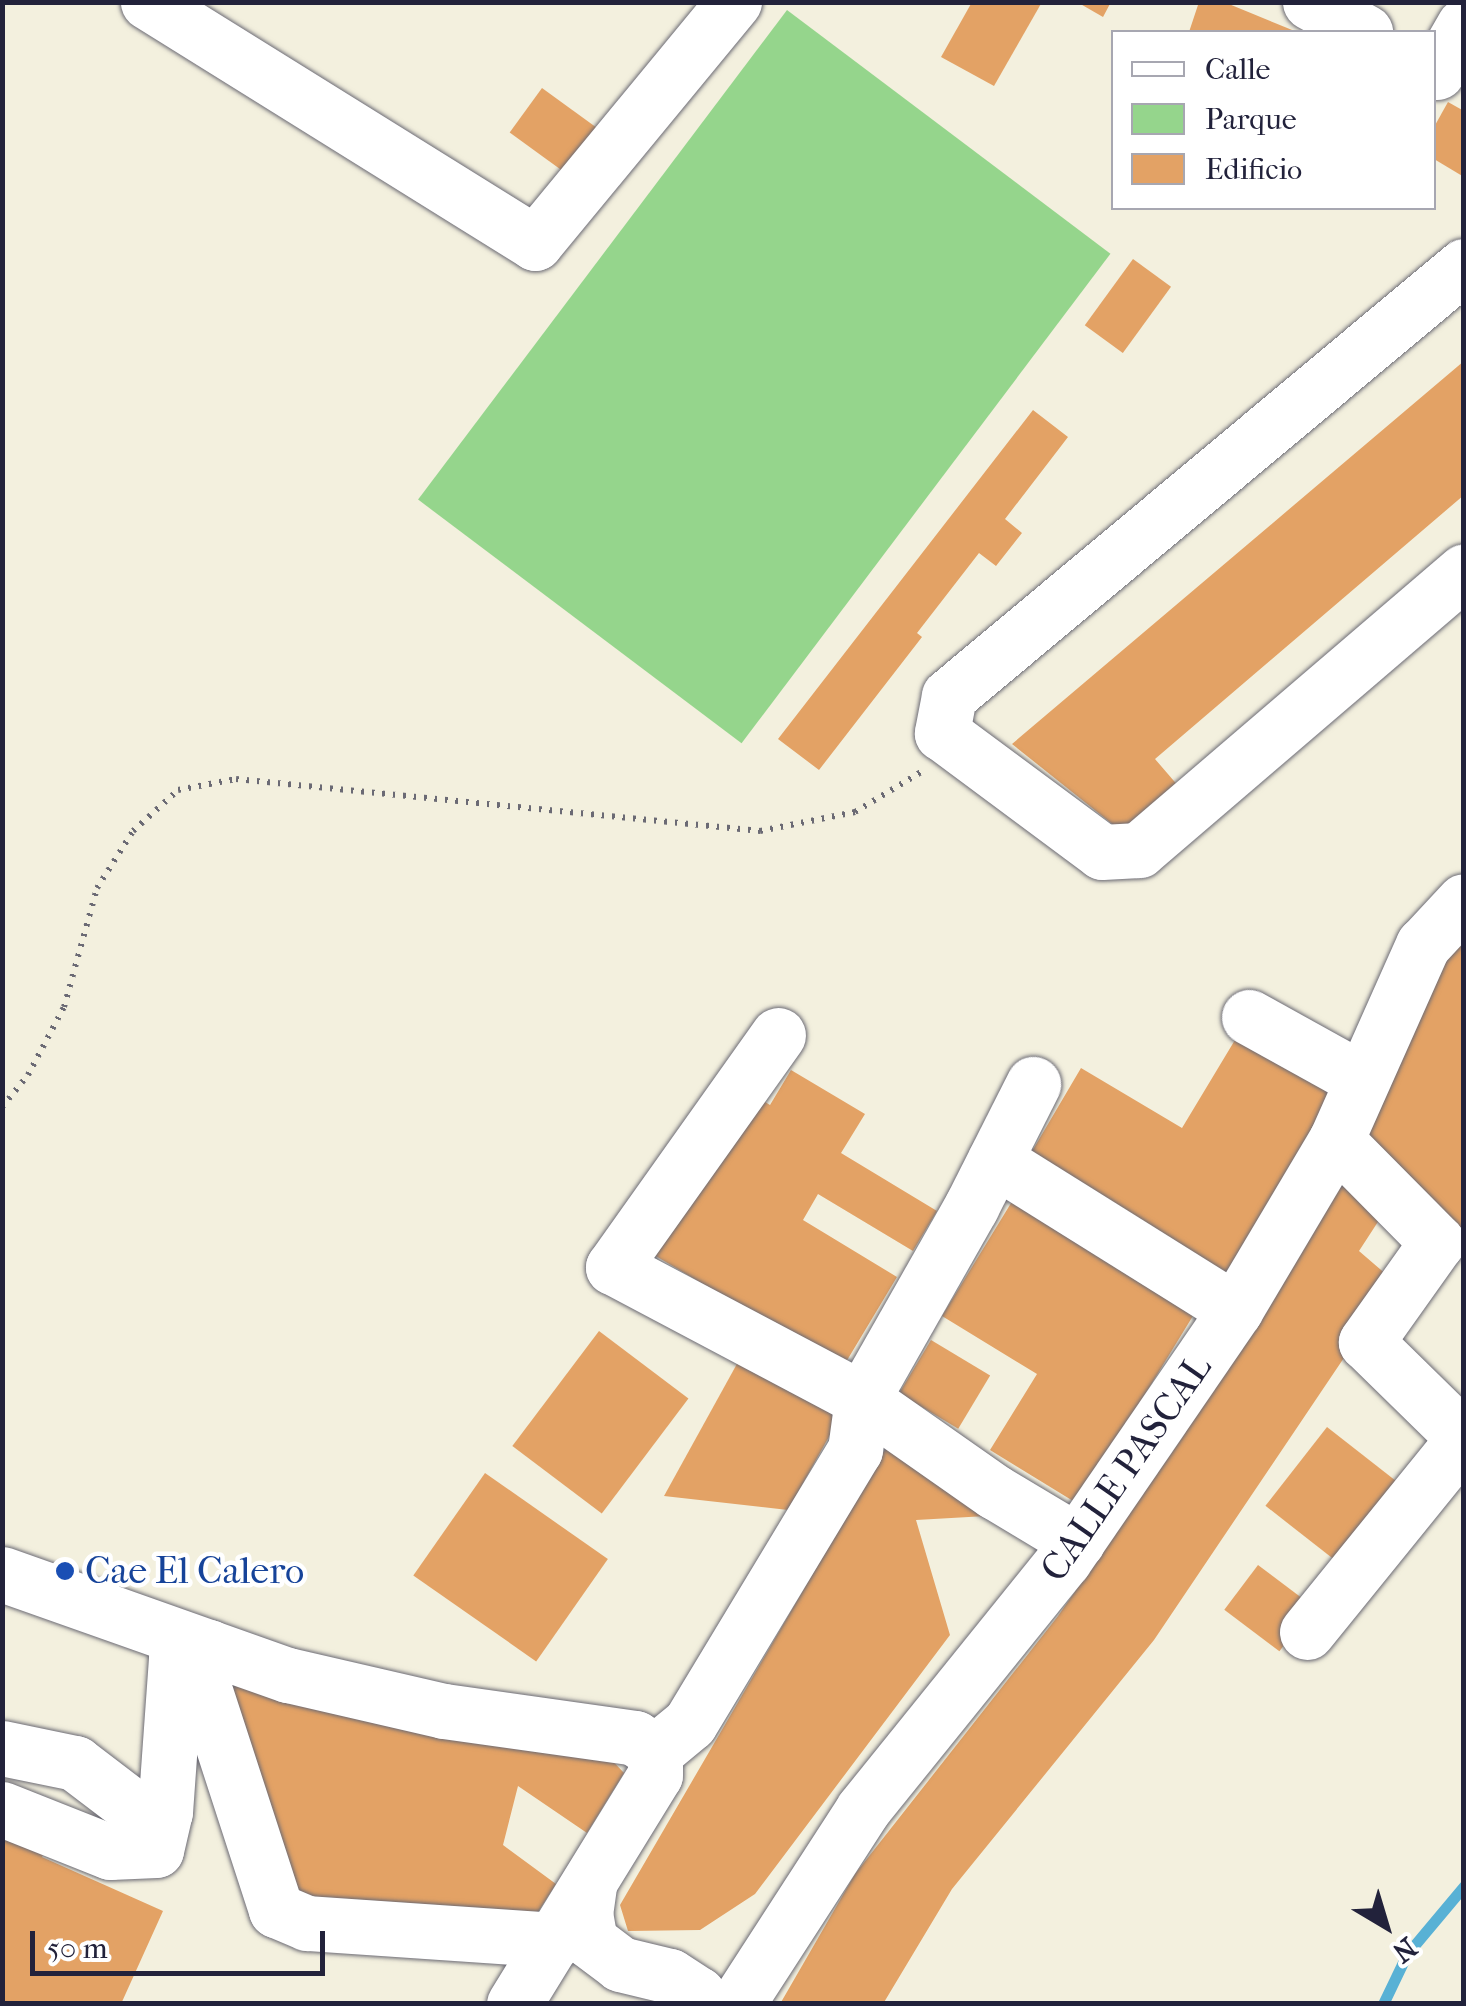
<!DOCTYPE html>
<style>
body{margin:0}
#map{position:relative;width:1466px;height:2006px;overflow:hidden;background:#f3f0de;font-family:"IM FELL French Canon",serif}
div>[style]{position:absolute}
.green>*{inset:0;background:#95d58c;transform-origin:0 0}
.stream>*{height:11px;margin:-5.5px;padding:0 5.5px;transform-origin:5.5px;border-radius:5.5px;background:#58b1d5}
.building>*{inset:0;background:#e3a265;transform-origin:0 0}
.path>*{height:6px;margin-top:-3px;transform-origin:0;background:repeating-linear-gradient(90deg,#6b6a74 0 2.5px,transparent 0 10.5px)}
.roads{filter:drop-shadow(0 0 2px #6b6a74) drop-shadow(0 0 2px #6b6a74)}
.minor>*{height:55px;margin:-27.5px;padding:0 27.5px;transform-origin:27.5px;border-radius:27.5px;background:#fff}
.dots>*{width:28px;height:28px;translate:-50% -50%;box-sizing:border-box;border:5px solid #fff;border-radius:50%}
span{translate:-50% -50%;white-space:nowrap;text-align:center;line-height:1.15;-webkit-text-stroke:9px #fff;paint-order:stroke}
.street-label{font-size:38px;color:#22223b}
.transit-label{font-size:38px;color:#164399}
.left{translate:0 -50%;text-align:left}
.frame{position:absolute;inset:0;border:5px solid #22223b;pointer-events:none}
.legend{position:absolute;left:1111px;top:30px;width:325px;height:180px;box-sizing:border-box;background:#fff;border:2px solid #a7a7b1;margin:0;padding:12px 18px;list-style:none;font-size:30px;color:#22223b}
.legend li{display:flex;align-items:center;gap:20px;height:50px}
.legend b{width:50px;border:2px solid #a7a7b1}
.north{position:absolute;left:1336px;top:1876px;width:100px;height:100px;-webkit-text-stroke:8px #fff;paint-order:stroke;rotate:142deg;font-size:28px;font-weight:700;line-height:40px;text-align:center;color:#22223b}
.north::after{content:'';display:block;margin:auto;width:35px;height:45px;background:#22223b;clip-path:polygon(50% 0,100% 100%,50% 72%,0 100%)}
.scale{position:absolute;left:30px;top:1931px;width:295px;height:45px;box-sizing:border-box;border:5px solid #22223b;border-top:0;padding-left:12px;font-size:30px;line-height:35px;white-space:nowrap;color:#22223b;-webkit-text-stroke:8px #fff;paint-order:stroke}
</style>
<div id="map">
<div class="green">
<div style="left:787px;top:10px;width:405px;height:613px;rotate:37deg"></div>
</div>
<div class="stream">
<div style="left:1383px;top:2004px;width:55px;rotate:-64.4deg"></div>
<div style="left:1407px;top:1954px;width:89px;rotate:-50deg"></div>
</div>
<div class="building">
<div style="clip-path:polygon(972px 2px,1042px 2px,994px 86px,941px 57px)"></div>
<div style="clip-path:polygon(1077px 2px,1111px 2px,1103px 17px)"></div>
<div style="clip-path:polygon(1199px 2px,1224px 2px,1297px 32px,1189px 32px)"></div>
<div style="left:542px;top:88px;width:77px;height:55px;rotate:36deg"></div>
<div style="clip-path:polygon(1448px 102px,1464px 111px,1464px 177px,1434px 159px,1434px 127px)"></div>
<div style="left:1133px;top:259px;width:47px;height:82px;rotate:36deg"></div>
<div style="clip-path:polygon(1464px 361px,1464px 495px,1155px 759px,1180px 788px,1126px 835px,1012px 744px)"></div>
<div style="clip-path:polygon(1033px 410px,1068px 437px,1005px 519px,1022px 533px,996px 566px,979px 553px,917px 633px,922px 637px,819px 770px,778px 739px)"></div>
<div style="clip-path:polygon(1464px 934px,1464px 1241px,1357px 1137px,1441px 956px)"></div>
<div style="clip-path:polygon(1241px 1030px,1342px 1090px,1229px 1277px,1028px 1158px,1081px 1068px,1182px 1128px)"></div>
<div style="clip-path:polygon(791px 1070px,865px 1114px,841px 1153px,937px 1211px,913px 1251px,818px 1194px,803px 1220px,897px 1277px,843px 1367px,654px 1255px,752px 1094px,770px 1105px)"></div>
<div style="clip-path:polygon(1343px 1168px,1385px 1211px,1359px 1251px,1395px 1282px,1154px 1640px,952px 1889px,883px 2004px,780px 2004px,855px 1874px,1058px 1616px,1182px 1438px)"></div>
<div style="clip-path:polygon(1016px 1195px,1199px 1306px,1078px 1504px,990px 1450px,1037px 1374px,942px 1316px)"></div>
<div style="left:599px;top:1331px;width:112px;height:144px;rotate:37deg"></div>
<div style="left:931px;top:1340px;width:69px;height:62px;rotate:31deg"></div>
<div style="clip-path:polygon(738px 1362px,840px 1417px,788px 1510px,664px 1496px)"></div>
<div style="left:1327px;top:1427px;width:103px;height:100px;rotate:38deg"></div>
<div style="clip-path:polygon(886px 1448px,1004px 1515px,916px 1520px,950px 1635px,755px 1894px,700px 1930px,628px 1931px,620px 1905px)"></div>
<div style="left:485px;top:1473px;width:150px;height:125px;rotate:35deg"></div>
<div style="left:1258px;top:1565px;width:69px;height:56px;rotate:37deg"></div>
<div style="clip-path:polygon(218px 1677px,608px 1756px,624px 1773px,587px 1833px,518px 1786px,503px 1845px,556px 1884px,538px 1912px,290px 1895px)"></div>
<div style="clip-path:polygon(2px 1825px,47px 1845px,42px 1857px,163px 1911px,121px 2004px,2px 2004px)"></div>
</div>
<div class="path">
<div style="left:2px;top:1107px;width:41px;rotate:-50.9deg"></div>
<div style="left:28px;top:1075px;width:77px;rotate:-62.1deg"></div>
<div style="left:64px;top:1007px;width:123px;rotate:-74.5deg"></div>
<div style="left:97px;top:888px;width:67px;rotate:-57.7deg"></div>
<div style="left:133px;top:831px;width:61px;rotate:-42.3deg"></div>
<div style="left:178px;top:790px;width:59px;rotate:-10.7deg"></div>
<div style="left:236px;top:779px;width:527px;rotate:5.67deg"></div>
<div style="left:760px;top:831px;width:97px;rotate:-11.3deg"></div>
<div style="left:855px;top:812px;width:77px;rotate:-31.2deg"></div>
</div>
<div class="roads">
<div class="minor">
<div style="left:148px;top:2px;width:456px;rotate:31.9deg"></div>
<div style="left:535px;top:243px;width:313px;rotate:-50.5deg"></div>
<div style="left:1310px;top:2px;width:63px;rotate:28.6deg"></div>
<div style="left:1437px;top:72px;width:54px;rotate:-60.1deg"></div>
<div style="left:1464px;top:266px;width:671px;rotate:140.14deg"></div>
<div style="left:949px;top:696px;width:38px;rotate:101deg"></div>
<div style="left:942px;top:733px;width:199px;rotate:36.6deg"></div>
<div style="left:1102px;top:852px;width:37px;rotate:-3deg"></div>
<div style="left:1139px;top:850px;width:428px;rotate:-40.6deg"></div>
<div style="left:1249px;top:1017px;width:128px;rotate:29deg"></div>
<div style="left:778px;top:1035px;width:285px;rotate:125.4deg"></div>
<div style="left:613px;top:1267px;width:282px;rotate:27.9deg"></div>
<div style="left:862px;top:1399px;width:162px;rotate:35deg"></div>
<div style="left:995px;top:1492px;width:96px;rotate:30.9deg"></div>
<div style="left:1336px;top:1140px;width:144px;rotate:45.3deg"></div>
<div style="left:1437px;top:1242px;width:123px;rotate:125.4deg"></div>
<div style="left:1366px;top:1342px;width:137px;rotate:44.4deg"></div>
<div style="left:995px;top:1160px;width:283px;rotate:32deg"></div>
<div style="left:2px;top:1574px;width:303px;rotate:19.5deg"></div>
<div style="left:288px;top:1675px;width:160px;rotate:13deg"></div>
<div style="left:444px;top:1711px;width:193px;rotate:8deg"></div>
<div style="left:635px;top:1738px;width:24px;rotate:35deg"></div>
<div style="left:1307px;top:1632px;width:250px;rotate:-51deg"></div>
<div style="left:209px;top:1647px;width:36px;rotate:101deg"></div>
<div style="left:202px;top:1682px;width:240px;rotate:72deg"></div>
<div style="left:276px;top:1910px;width:34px;rotate:23deg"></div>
<div style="left:307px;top:1923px;width:250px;rotate:3.9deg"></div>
<div style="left:2px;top:1748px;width:75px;rotate:11.6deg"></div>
<div style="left:75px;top:1763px;width:84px;rotate:37.3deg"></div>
<div style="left:142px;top:1814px;width:23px;rotate:-5deg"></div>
<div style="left:165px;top:1812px;width:154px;rotate:-85.9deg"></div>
<div style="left:176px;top:1658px;width:13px;rotate:-67deg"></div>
<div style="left:655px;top:1752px;width:45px;rotate:-39.6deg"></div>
<div style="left:690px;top:1723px;width:319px;rotate:-58.9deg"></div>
<div style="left:855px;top:1450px;width:51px;rotate:-82.2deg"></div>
<div style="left:862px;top:1399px;width:221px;rotate:-60.4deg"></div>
<div style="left:971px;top:1207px;width:138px;rotate:-63.2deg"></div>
<div style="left:2px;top:1809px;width:116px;rotate:21.7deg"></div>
<div style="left:110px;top:1852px;width:46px;rotate:-2.5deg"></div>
<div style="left:156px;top:1850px;width:39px;rotate:-77deg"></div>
<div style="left:589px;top:1886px;width:27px;rotate:98deg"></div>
<div style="left:585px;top:1913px;width:28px;rotate:80deg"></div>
<div style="left:590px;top:1941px;width:38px;rotate:37deg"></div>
<div style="left:620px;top:1964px;width:51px;rotate:13.5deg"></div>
<div style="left:670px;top:1976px;width:33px;rotate:33deg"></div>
<div style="left:698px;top:1994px;width:10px;rotate:73deg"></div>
<div style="left:514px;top:2004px;width:269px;rotate:-58.4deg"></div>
<div style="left:655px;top:1775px;width:23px;rotate:-90deg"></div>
<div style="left:737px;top:2004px;width:232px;rotate:-57.1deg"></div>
<div style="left:863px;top:1809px;width:320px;rotate:-51.1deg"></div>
<div style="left:1064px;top:1560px;width:303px;rotate:-55.6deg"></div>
<div style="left:1235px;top:1310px;width:198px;rotate:-59.3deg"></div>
<div style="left:1336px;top:1140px;width:214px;rotate:-66deg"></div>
<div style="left:1423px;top:945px;width:60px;rotate:-47deg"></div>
</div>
</div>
<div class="dots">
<div style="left:65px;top:1571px;background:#1a4fb4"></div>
</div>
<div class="street-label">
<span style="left:1126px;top:1468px;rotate:-55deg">CALLE PASCAL</span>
</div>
<div class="transit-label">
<span class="left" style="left:85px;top:1571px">Cae El Calero</span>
</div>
<div class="frame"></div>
<ul class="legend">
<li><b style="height:12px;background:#fff"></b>Calle</li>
<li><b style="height:28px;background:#95d58c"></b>Parque</li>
<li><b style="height:28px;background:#e3a265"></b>Edificio</li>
</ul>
<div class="north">N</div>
<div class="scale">50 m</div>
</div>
